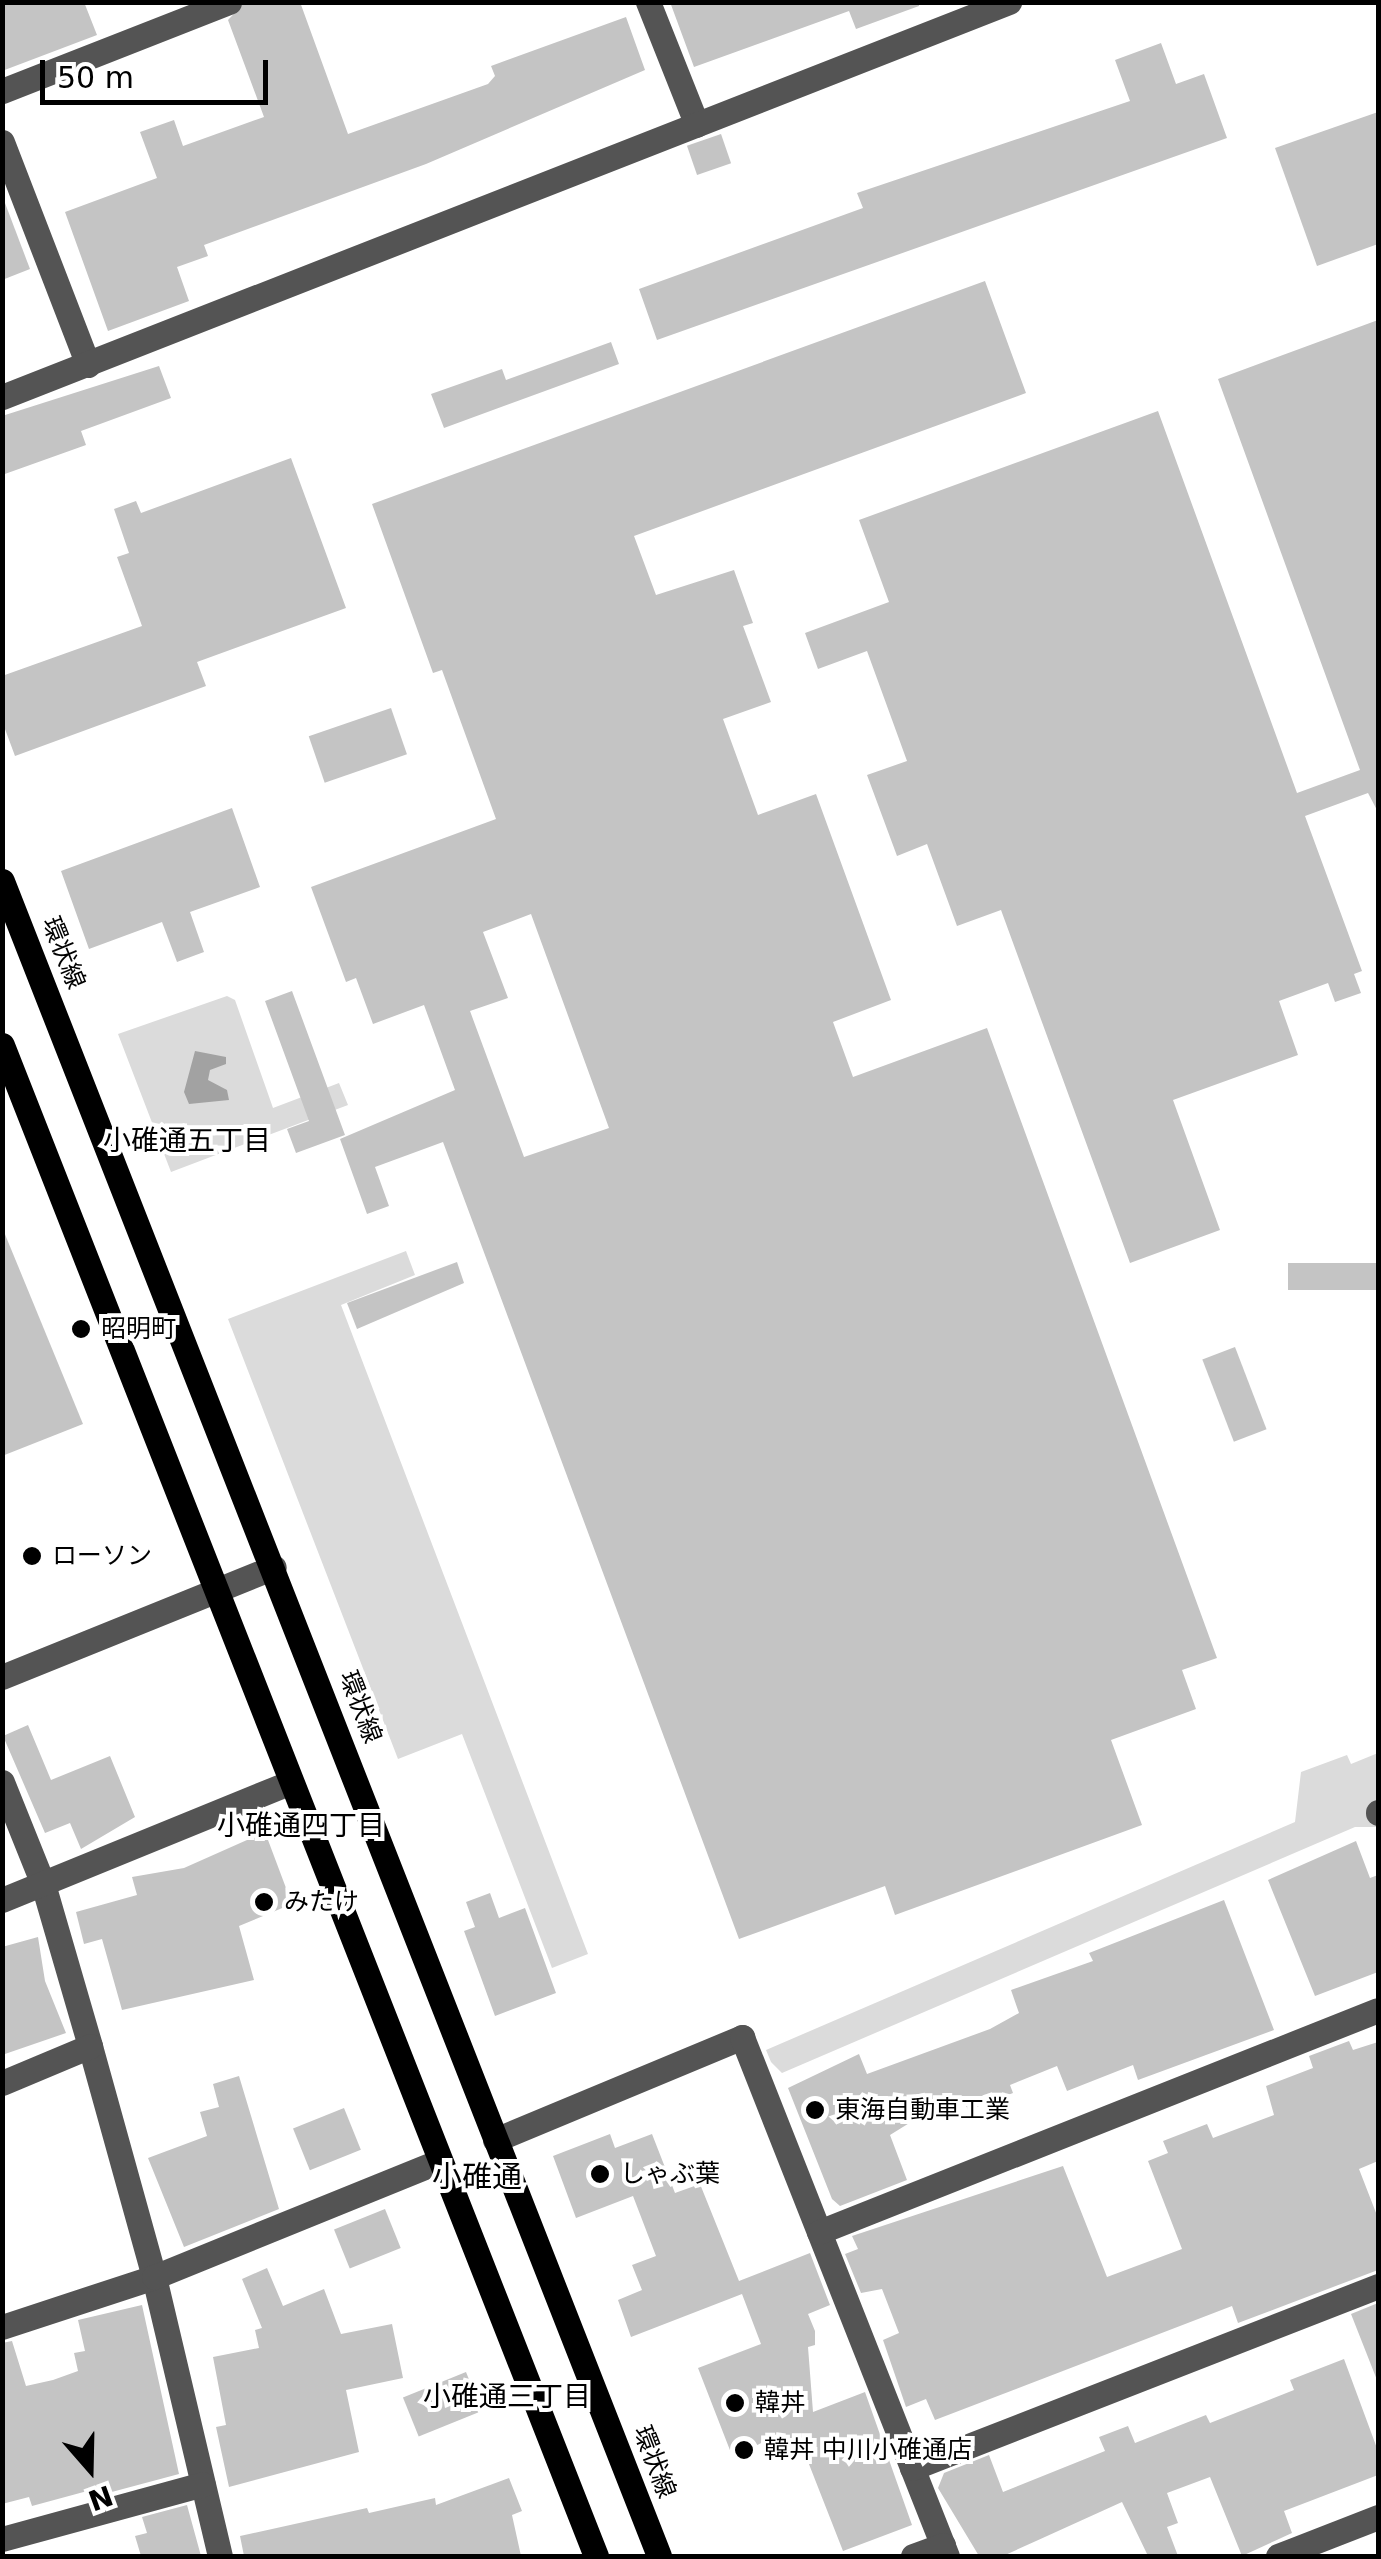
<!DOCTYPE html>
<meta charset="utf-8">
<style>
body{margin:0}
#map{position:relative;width:1381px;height:2559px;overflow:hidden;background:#fff;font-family:"DejaVu Sans","Noto Sans JP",sans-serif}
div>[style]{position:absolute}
.green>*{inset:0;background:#dbdbdb}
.water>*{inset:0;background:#a2a2a2}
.building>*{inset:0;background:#c4c4c4;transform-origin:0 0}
.minor>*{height:25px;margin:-12.5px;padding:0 12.5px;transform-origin:12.5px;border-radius:12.5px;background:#545454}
.major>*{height:25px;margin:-12.5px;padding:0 12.5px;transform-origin:12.5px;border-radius:12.5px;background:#000}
.dots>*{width:28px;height:28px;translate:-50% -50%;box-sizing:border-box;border:5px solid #fff;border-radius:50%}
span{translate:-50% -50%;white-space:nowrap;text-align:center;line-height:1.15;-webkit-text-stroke:8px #fff;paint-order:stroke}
.street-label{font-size:25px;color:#000}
.poi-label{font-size:25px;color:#000}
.left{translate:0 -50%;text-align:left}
.neighbourhood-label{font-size:28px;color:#000}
.quarter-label{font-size:30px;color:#000}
.frame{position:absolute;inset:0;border:5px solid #000;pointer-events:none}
.north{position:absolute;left:40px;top:2419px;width:100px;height:100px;-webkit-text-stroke:8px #fff;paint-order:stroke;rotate:160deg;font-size:28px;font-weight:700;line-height:40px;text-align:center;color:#000}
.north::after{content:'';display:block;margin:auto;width:35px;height:45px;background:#000;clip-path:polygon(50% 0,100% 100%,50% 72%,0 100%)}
.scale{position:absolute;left:40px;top:60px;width:228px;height:45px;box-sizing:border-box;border:5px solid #000;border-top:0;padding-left:12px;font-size:30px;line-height:35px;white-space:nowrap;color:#000;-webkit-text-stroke:8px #fff;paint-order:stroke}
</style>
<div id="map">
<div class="green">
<div style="clip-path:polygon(227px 996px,235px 1000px,273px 1108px,339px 1083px,348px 1105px,171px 1172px,118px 1034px)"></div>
<div style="clip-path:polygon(406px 1251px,415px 1275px,341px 1305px,588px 1954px,552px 1968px,462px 1734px,398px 1759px,228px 1319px)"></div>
<div style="clip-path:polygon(1378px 1753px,1378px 1827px,1355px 1827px,782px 2073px,771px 2062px,766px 2050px,1295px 1822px,1301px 1772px,1347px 1755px,1351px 1764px)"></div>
</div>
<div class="water">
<div style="clip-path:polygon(195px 1051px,226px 1057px,226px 1064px,210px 1070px,208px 1080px,227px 1090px,229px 1100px,189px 1104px,184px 1092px)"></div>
</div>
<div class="building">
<div style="clip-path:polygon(2px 2px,84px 2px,97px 35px,2px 71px)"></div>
<div style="clip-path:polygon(245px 2px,300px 2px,348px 134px,488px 84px,495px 76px,491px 66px,626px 17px,645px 70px,426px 164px,204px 245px,208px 256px,177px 267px,189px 301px,108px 331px,65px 212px,157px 178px,140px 132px,174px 120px,183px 146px,264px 117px,228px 20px)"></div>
<div style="clip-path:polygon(670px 2px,919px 2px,919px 6px,856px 29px,849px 11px,694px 67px)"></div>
<div style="clip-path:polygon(1161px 43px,1176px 84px,1204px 74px,1227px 138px,657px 340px,639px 289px,863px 208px,857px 193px,1130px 101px,1115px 60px)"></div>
<div style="clip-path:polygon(1378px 112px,1378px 244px,1317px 266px,1275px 148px)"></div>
<div style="left:721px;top:134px;width:31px;height:36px;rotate:71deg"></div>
<div style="clip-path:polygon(5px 203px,30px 269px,2px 280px,2px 204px)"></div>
<div style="clip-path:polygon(evenodd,985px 281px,1026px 393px,634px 536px,656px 595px,734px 570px,753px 623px,743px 626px,771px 702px,723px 719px,758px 815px,816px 794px,891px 1000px,833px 1022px,853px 1077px,987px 1028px,1217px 1658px,1182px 1670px,1196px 1709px,1111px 1740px,1142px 1825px,895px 1915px,885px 1886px,739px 1939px,443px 1142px,375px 1167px,389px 1206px,367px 1214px,340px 1139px,455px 1090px,424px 1005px,373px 1024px,356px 978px,346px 982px,311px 887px,496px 819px,442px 670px,433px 673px,372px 504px,985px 281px,531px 914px,609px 1128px,524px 1157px,470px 1011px,508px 998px,483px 932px,531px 914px)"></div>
<div style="clip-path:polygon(1378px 320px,1378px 812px,1368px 793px,1305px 816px,1362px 971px,1354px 974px,1361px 993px,1335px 1002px,1328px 983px,1279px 1001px,1298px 1055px,1173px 1100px,1220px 1230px,1130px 1263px,1001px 910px,957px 926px,927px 844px,897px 856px,867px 775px,907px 761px,867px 651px,818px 669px,805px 633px,889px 602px,859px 520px,1158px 411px,1297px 793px,1360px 770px,1218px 379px)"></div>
<div style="clip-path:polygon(611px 342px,619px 364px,444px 428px,431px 394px,502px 369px,506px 380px)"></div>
<div style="clip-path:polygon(159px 366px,171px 398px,81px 431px,86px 445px,2px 475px,2px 416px)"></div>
<div style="clip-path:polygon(291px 458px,346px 608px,197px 662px,206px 686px,15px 756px,2px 721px,2px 676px,142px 626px,117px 557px,129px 553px,114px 509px,136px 501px,141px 513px)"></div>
<div style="left:391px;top:708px;width:49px;height:87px;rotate:71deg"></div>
<div style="clip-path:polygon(232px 808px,260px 887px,190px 912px,204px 952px,177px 962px,162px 922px,89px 949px,61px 871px)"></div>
<div style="clip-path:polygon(292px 991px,345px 1135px,296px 1153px,287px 1129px,309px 1121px,265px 1001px)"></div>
<div style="clip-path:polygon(2px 1227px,83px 1424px,2px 1456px)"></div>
<div style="clip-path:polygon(457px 1262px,464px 1283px,357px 1329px,347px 1303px)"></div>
<div style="left:1378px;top:1263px;width:27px;height:90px;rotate:90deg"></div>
<div style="left:1235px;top:1347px;width:88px;height:35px;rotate:69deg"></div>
<div style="clip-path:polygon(28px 1725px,51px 1780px,110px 1756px,135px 1817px,81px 1849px,70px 1823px,45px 1833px,3px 1736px)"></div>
<div style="clip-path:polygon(265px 1832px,292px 1904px,239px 1926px,254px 1980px,122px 2010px,102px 1939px,84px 1944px,76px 1912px,137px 1895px,132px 1877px,184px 1868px)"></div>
<div style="clip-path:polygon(1356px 1841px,1370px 1878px,1378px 1875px,1378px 1972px,1315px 1996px,1268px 1880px)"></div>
<div style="clip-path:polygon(490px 1893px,499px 1918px,525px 1908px,556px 1993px,495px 2016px,464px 1931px,475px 1927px,466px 1902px)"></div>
<div style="clip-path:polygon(1224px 1900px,1274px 2030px,1138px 2080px,1133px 2065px,1067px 2091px,1057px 2066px,1010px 2085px,1013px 2093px,990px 2102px,968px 2110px,964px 2101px,911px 2122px,890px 2135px,907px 2180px,840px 2206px,832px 2199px,788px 2088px,859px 2054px,867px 2074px,990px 2029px,1019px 2013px,1011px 1990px,1093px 1961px,1089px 1953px)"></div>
<div style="clip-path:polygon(38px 1937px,45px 1981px,66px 2033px,2px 2055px,2px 1947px)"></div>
<div style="clip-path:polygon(1349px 2041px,1353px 2050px,1378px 2042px,1378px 2161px,1359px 2169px,1378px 2218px,1378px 2270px,1238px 2323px,1232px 2306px,935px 2420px,926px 2399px,906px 2407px,883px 2340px,899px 2333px,882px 2289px,861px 2293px,845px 2254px,858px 2249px,852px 2236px,1063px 2166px,1107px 2277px,1182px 2249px,1148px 2161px,1168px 2153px,1163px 2141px,1207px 2124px,1213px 2138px,1274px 2115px,1266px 2086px,1313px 2068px,1309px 2056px)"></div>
<div style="clip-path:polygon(239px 2076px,279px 2209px,184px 2247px,148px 2158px,207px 2136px,200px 2112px,219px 2107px,213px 2084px)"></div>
<div style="left:344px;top:2108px;width:45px;height:55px;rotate:68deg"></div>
<div style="clip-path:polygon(610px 2134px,615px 2148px,652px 2134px,675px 2193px,700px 2184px,739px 2281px,810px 2253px,830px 2305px,808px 2314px,815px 2331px,815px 2345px,808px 2347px,813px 2412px,865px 2392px,912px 2525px,843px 2551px,805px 2454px,779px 2456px,778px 2434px,733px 2458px,698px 2368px,761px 2344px,742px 2294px,631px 2337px,618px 2300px,642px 2290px,632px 2265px,656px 2256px,633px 2196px,576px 2218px,553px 2156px)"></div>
<div style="left:385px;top:2209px;width:42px;height:55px;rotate:68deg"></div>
<div style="clip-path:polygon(267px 2268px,283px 2306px,324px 2289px,341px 2334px,392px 2324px,403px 2378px,346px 2390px,359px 2452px,229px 2487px,216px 2427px,226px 2425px,213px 2357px,259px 2348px,255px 2330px,262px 2328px,242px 2279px)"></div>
<div style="clip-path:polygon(1378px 2303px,1378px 2380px,1377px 2380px,1351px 2314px)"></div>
<div style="clip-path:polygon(142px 2305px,179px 2474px,93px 2497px,91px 2490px,32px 2506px,29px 2497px,2px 2504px,2px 2343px,12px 2341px,26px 2386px,53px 2380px,78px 2371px,74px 2353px,85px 2351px,78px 2320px)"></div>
<div style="clip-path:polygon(1344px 2359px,1378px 2451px,1378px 2475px,1284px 2511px,1292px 2533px,1242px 2556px,1210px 2477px,1167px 2493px,1178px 2523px,1167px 2527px,1178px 2556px,1148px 2556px,1122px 2502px,1003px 2556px,979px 2556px,938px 2488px,944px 2473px,989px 2455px,1003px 2492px,1105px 2451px,1099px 2437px,1128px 2426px,1135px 2443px,1206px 2415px,1210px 2423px,1294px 2390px,1290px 2380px)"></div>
<div style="left:466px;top:2372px;width:42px;height:68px;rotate:68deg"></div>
<div style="clip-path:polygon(509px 2478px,522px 2511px,512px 2515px,521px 2556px,244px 2556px,240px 2536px,367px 2508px,369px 2513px,435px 2498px,436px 2505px)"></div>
<div style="clip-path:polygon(187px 2505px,201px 2556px,141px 2556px,135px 2536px,147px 2533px,142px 2517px)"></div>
</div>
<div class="minor">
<div style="left:648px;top:2px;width:132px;rotate:68.3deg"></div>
<div style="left:2px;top:91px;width:244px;rotate:-21.4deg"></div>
<div style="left:2px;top:142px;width:239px;rotate:68.9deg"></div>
<div style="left:2px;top:397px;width:1082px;rotate:-21.42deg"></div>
<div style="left:2px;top:1677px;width:293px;rotate:-22deg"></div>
<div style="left:2px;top:1782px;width:110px;rotate:68.1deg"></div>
<div style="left:43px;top:1884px;width:169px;rotate:73.8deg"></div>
<div style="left:90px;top:2046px;width:240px;rotate:74.5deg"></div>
<div style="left:154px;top:2277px;width:287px;rotate:76.7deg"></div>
<div style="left:1378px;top:1812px;width:1px;rotate:90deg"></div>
<div style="left:2px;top:1900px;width:309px;rotate:-22.2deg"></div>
<div style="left:2px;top:2083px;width:95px;rotate:-22.8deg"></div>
<div style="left:495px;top:2140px;width:268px;rotate:-22.6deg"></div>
<div style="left:742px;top:2037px;width:558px;rotate:68.45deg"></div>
<div style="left:819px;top:2232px;width:601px;rotate:-21.66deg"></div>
<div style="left:2px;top:2327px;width:160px;rotate:-18.2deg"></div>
<div style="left:154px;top:2277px;width:305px;rotate:-22.1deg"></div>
<div style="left:912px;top:2468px;width:500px;rotate:-21.33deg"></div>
<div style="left:2px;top:2539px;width:208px;rotate:-15.3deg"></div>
<div style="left:913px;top:2556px;width:32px;rotate:-20deg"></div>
<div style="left:1278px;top:2556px;width:107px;rotate:-21.3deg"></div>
</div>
<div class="major">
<div style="left:2px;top:881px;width:1799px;rotate:68.58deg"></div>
<div style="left:2px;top:1045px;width:1624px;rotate:68.54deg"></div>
</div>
<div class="dots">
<div style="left:81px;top:1329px;background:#000"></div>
<div style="left:32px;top:1556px;background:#000"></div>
<div style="left:264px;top:1902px;background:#000"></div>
<div style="left:815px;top:2110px;background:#000"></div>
<div style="left:600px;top:2174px;background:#000"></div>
<div style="left:735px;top:2403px;background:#000"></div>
<div style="left:744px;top:2450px;background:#000"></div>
</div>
<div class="street-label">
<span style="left:63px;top:953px;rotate:68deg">環状線</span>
<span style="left:360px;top:1707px;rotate:69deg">環状線</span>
<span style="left:654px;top:2462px;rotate:69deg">環状線</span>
</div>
<div class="poi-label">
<span class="left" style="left:101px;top:1329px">昭明町</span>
<span class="left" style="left:52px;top:1556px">ローソン</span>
<span class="left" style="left:284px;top:1902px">みたけ</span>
<span class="left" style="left:835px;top:2110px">東海自動車工業</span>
<span class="left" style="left:620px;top:2174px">しゃぶ葉</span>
<span class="left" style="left:755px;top:2403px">韓丼</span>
<span class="left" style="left:764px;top:2450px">韓丼 中川小碓通店</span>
</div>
<div class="neighbourhood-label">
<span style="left:187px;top:1141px">小碓通五丁目</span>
<span style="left:301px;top:1826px">小碓通四丁目</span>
<span style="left:507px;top:2397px">小碓通三丁目</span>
</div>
<div class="quarter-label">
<span style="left:477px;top:2177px">小碓通</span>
</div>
<div class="frame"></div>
<div class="north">N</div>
<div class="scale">50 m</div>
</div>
